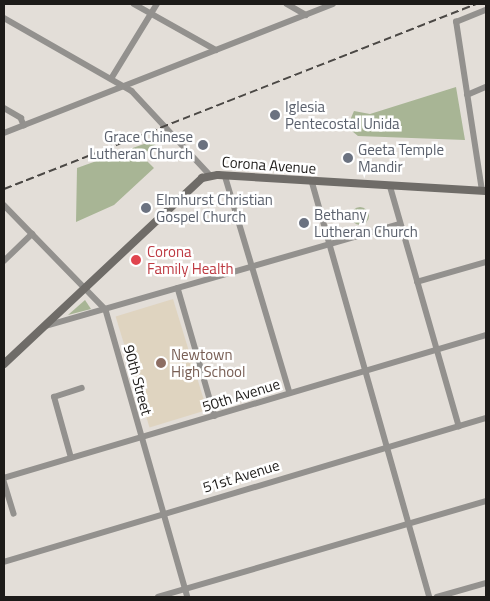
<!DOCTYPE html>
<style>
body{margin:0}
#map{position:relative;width:490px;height:601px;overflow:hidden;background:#e3ded8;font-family:"Titillium Web",sans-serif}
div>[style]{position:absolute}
.education>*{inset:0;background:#dfd4c0;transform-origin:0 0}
.green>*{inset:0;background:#a8b595}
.round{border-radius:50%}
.street>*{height:5.5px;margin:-2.75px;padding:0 2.75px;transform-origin:2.75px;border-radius:2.75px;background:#93918e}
.secondary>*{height:8px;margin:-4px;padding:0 4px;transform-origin:4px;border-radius:4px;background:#6f6c68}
.rail>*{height:2px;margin-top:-1px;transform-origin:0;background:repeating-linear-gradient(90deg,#4b4845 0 8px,transparent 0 12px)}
.dots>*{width:14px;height:14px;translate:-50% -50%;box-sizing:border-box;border:2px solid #fff;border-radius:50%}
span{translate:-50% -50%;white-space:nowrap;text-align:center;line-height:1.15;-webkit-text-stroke:5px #fff;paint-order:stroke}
.worship-label{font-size:15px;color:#5b616d}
.left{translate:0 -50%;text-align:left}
.right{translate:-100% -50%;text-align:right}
.street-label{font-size:15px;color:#1d1b19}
.health-label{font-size:15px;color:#be3a42}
.education-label{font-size:15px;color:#785e54}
.frame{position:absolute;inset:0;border:5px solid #1d1b19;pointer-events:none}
</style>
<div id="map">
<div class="education">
<div style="left:173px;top:299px;width:116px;height:60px;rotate:73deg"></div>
</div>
<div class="green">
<div style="clip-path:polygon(456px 87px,465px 140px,358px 136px,347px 127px,354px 111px,370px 114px)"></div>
<div style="clip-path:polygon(155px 140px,157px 143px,142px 156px,154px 168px,114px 205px,76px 222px,77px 168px)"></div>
<div class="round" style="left:351px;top:207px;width:18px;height:18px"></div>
<div style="clip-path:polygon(85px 300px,91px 309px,68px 315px)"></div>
</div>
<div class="street">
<div style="left:134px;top:4px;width:94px;rotate:29.3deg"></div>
<div style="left:287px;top:4px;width:22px;rotate:30deg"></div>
<div style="left:4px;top:18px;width:147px;rotate:29.7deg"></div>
<div style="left:132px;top:91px;width:115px;rotate:47.1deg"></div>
<div style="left:111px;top:79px;width:88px;rotate:-58.5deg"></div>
<div style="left:467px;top:95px;width:21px;rotate:-23deg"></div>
<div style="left:4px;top:108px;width:20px;rotate:30deg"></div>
<div style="left:21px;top:118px;width:8px;rotate:67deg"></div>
<div style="left:4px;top:133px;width:353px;rotate:-21.4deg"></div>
<div style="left:225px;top:175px;width:227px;rotate:73.4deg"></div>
<div style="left:312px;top:181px;width:432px;rotate:74.2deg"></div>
<div style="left:390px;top:185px;width:251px;rotate:74deg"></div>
<div style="left:482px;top:191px;width:171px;rotate:-98.7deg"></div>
<div style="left:456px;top:22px;width:32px;rotate:-22deg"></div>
<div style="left:4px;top:205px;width:146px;rotate:45.8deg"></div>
<div style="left:106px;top:310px;width:298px;rotate:74.1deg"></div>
<div style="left:4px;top:261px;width:39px;rotate:-44deg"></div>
<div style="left:417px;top:282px;width:72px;rotate:-16.2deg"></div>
<div style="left:178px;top:288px;width:133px;rotate:73.9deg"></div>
<div style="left:46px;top:326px;width:368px;rotate:-16.1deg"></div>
<div style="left:71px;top:458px;width:63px;rotate:-105.6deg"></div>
<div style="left:54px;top:397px;width:29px;rotate:-18deg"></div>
<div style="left:4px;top:478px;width:503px;rotate:-16.52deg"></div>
<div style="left:4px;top:481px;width:34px;rotate:73deg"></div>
<div style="left:4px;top:562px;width:503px;rotate:-16.63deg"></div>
<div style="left:158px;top:597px;width:342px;rotate:-16.3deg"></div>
<div style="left:437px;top:597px;width:51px;rotate:-15.9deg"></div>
</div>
<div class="secondary">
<div style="left:4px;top:364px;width:272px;rotate:-43.2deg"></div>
<div style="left:202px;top:178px;width:16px;rotate:-11deg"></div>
<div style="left:218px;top:175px;width:268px;rotate:3.4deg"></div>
</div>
<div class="rail">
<div style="left:4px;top:189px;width:507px;rotate:-21.4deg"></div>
</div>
<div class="dots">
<div style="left:275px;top:115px;background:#6b7280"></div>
<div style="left:203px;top:145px;background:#6b7280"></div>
<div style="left:348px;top:158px;background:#6b7280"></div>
<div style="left:146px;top:208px;background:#6b7280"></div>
<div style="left:304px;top:223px;background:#6b7280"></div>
<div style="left:136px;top:260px;background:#e0444e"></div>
<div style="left:161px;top:363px;background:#8d6e63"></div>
</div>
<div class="worship-label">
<span class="left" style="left:285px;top:115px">Iglesia<br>Pentecostal Unida</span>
<span class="right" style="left:193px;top:145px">Grace Chinese<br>Lutheran Church</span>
<span class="left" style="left:358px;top:158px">Geeta Temple<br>Mandir</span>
<span class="left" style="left:156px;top:208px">Elmhurst Christian<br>Gospel Church</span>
<span class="left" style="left:314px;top:223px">Bethany<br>Lutheran Church</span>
</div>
<div class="street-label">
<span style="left:269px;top:165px;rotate:4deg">Corona Avenue</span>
<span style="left:138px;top:380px;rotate:75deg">90th Street</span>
<span style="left:241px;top:395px;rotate:-17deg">50th Avenue</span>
<span style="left:241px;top:476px;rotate:-17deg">51st Avenue</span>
</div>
<div class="health-label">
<span class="left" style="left:147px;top:260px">Corona<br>Family Health</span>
</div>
<div class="education-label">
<span class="left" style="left:171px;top:363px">Newtown<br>High School</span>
</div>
<div class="frame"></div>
</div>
